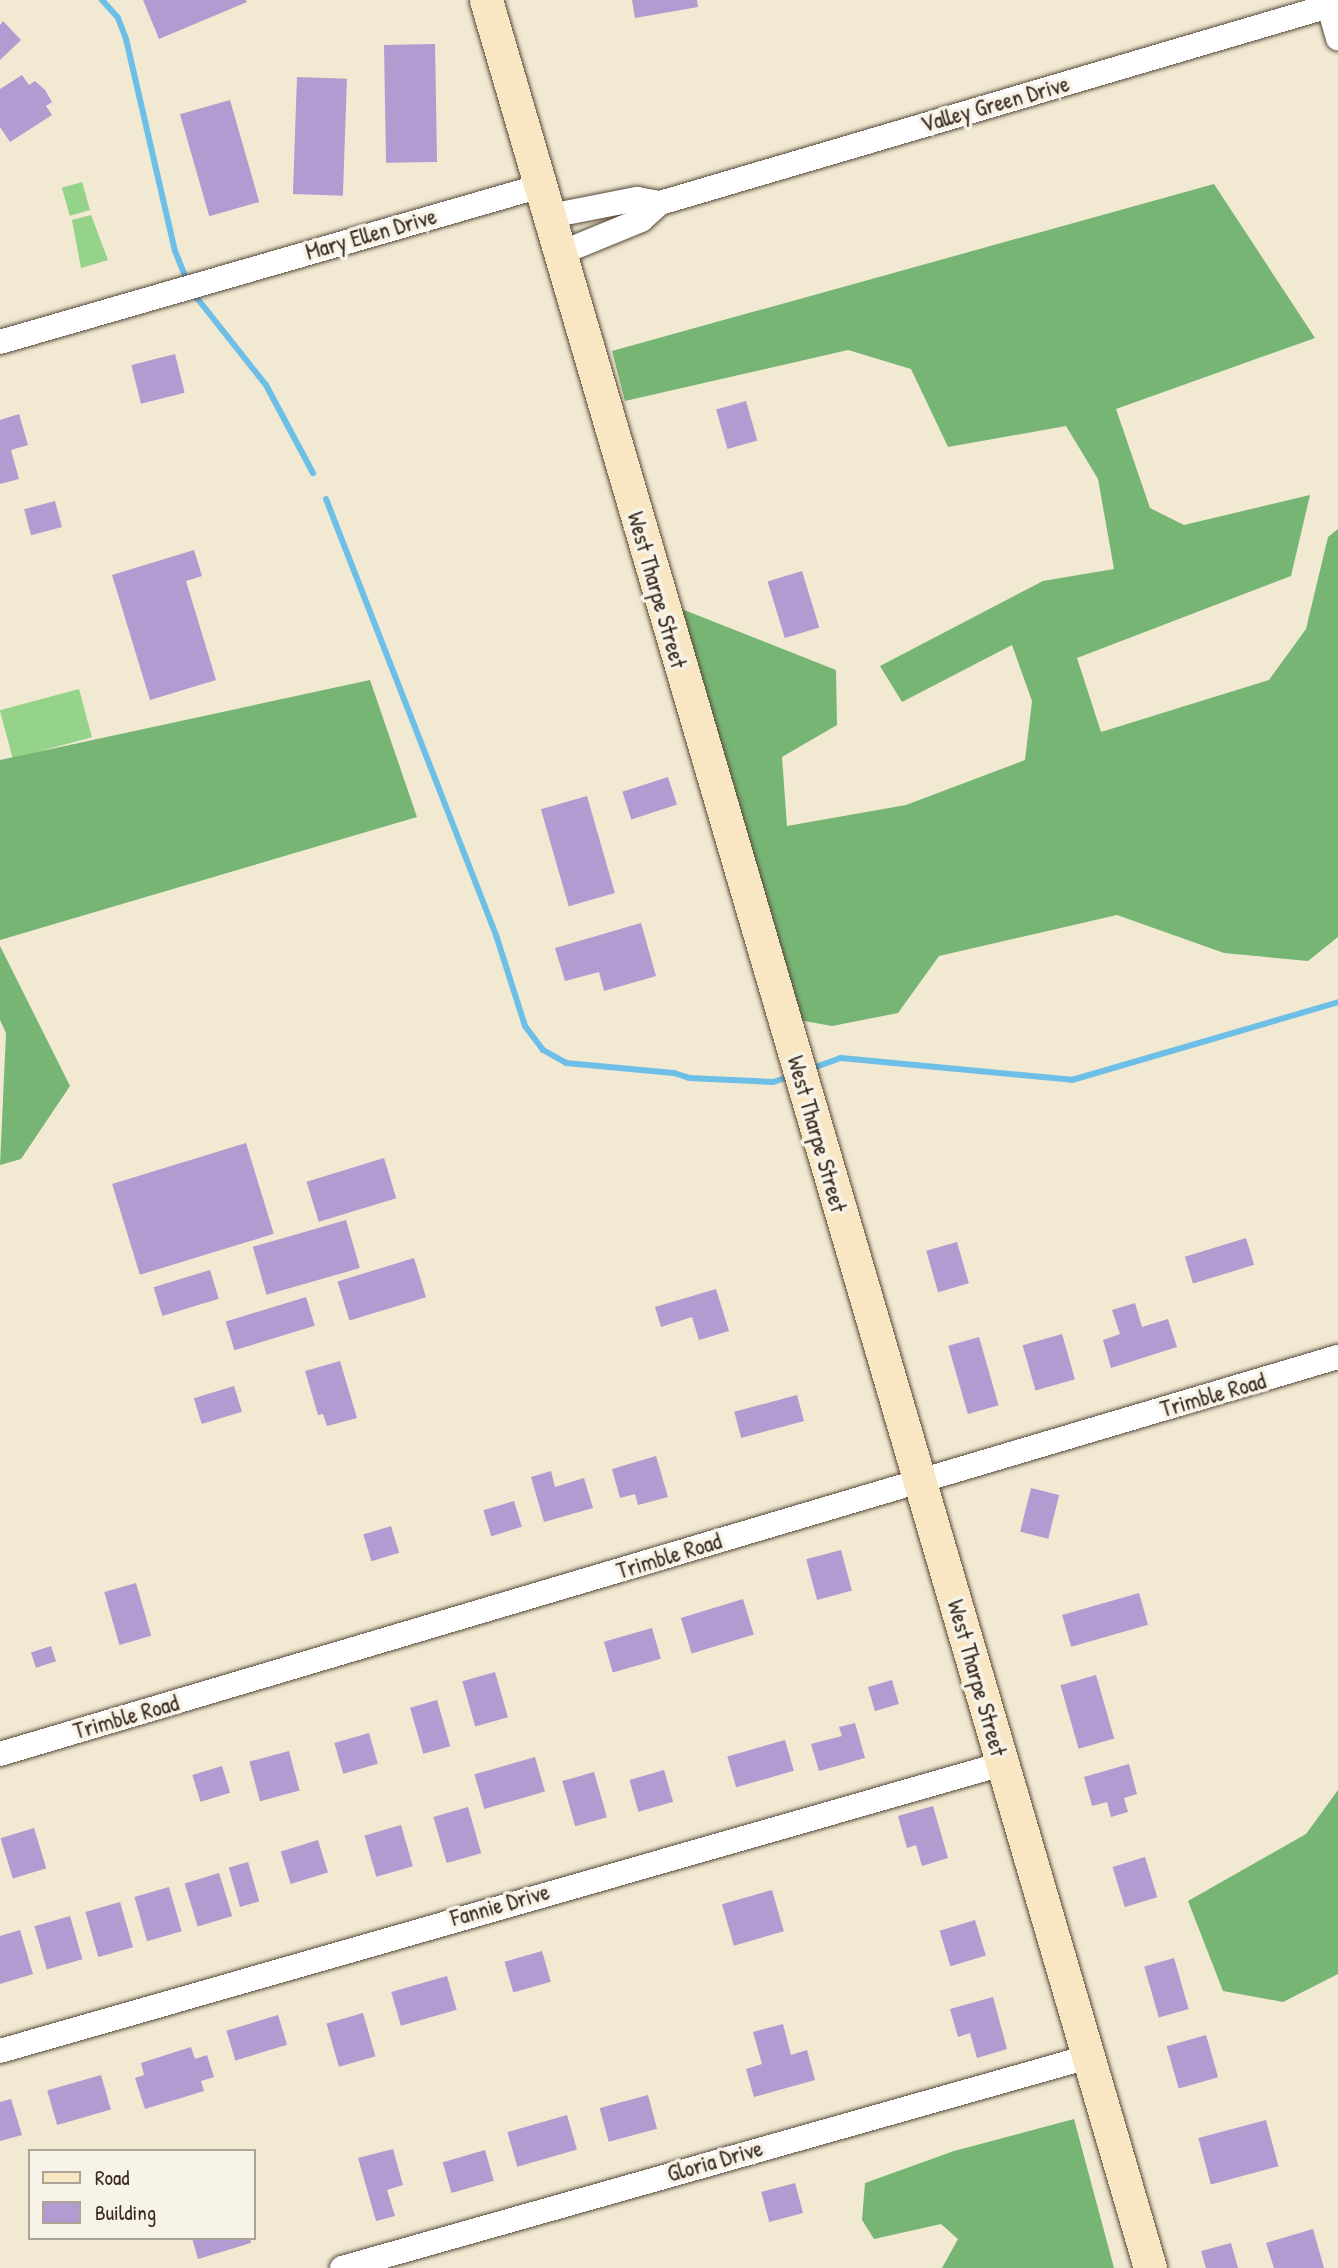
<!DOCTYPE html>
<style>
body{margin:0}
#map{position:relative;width:1338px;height:2268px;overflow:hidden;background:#f1e9d2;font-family:"Patrick Hand",sans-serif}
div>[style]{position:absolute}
.green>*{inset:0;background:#94d389;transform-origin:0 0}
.forest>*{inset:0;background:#77b575}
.stream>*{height:6px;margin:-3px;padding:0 3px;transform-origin:3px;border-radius:3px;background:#6dbfe8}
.building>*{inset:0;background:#b19bd0;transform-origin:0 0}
.roads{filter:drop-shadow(0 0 2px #564739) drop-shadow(0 0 2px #564739)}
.minor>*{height:24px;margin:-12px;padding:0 12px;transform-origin:12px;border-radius:12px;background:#fff}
.secondary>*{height:33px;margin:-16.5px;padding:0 16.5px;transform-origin:16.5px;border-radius:16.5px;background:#f9e7c3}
span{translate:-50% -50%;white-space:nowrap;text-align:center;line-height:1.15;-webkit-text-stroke:7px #f7f3e8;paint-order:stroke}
.street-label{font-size:23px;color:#3b2a1e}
.legend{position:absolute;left:28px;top:2149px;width:228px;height:91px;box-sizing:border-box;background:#f7f3e8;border:2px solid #aca397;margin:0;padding:9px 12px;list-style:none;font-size:21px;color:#3b2a1e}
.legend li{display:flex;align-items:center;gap:14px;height:35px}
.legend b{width:35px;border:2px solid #aca397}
</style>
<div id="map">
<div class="green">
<div style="left:82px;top:182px;width:29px;height:21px;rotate:74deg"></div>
<div style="clip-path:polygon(91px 215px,108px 260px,81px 268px,72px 220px)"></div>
<div style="left:79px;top:689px;width:50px;height:82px;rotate:75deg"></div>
</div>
<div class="forest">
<div style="clip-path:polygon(1214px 184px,1315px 338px,1116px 409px,1150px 508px,1184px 525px,1310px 495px,1291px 576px,1077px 658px,1101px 732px,1269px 680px,1306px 629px,1328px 537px,1338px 529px,1338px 937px,1308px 961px,1224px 953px,1117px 915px,939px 956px,898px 1013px,832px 1026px,799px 1020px,679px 608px,836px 670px,837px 725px,782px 757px,787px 826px,906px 805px,1025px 760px,1032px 701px,1012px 645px,902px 702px,880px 666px,1043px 581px,1114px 569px,1098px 479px,1066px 426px,948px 447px,911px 369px,848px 350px,625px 401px,612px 351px)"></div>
<div style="clip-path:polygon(370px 680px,417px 817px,0 940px,0 760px)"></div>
<div style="clip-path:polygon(0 946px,70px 1086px,21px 1159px,0 1165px,6px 1033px,0 1020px)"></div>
<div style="clip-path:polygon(1338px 1790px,1338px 1974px,1283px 2002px,1223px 1991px,1188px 1901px,1306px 1834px)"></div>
<div style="clip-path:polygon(1074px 2119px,1114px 2268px,942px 2268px,958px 2239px,941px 2224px,874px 2239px,862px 2220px,865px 2183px,954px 2151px)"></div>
</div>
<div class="stream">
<div style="left:102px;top:0;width:24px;rotate:48deg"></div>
<div style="left:118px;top:18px;width:22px;rotate:69deg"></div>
<div style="left:126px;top:39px;width:218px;rotate:77deg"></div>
<div style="left:175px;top:251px;width:35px;rotate:68deg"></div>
<div style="left:193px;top:293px;width:117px;rotate:51.6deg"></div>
<div style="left:266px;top:385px;width:100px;rotate:61.9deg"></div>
<div style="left:326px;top:499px;width:468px;rotate:68.7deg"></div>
<div style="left:496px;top:935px;width:96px;rotate:72.3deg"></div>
<div style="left:525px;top:1026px;width:30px;rotate:53deg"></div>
<div style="left:543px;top:1050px;width:26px;rotate:29deg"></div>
<div style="left:566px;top:1063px;width:108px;rotate:5.3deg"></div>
<div style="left:674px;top:1073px;width:16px;rotate:18deg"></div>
<div style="left:689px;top:1078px;width:84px;rotate:2.7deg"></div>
<div style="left:773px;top:1082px;width:13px;rotate:-18deg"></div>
<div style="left:813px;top:1068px;width:30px;rotate:-20deg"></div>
<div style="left:841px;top:1058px;width:232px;rotate:5.4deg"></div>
<div style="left:1072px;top:1080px;width:277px;rotate:-16.3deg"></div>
</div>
<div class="building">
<div style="clip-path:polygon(143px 0,246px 0,247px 2px,159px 39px)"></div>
<div style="clip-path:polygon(632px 0,697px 0,698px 7px,635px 18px)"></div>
<div style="clip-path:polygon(3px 21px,21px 40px,0 60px,0 25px)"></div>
<div style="left:435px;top:44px;width:118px;height:51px;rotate:89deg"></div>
<div style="clip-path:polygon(22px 75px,29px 85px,35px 81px,45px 90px,52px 102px,46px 106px,52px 115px,10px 142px,0 127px,0 89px)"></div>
<div style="left:297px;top:77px;width:50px;height:117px;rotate:2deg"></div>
<div style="left:230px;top:100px;width:106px;height:52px;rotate:74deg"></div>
<div style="left:175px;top:354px;width:40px;height:45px;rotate:76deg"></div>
<div style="left:746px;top:401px;width:41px;height:31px;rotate:74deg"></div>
<div style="clip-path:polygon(19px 414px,28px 445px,11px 450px,19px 479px,0 484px,0 420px)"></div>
<div style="left:55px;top:501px;width:27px;height:32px;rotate:75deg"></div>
<div style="clip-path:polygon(194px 550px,202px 576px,186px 581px,216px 680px,150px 700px,112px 575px)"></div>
<div style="left:802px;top:571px;width:59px;height:36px;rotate:73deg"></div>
<div style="left:668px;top:777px;width:29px;height:48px;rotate:72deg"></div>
<div style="left:587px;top:796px;width:101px;height:48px;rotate:74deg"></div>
<div style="clip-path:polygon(641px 923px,656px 976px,604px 991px,599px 972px,565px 981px,555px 948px)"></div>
<div style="left:246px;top:1143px;width:95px;height:140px;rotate:73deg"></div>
<div style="left:384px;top:1158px;width:42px;height:81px;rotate:73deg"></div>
<div style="left:346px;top:1220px;width:50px;height:97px;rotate:74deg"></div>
<div style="left:1246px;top:1238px;width:28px;height:64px;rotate:73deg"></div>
<div style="left:957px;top:1242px;width:43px;height:32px;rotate:74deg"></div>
<div style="left:414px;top:1258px;width:41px;height:80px;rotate:73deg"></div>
<div style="left:210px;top:1270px;width:30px;height:59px;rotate:73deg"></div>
<div style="clip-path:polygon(716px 1289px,729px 1331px,699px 1340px,692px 1317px,661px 1327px,655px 1307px)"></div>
<div style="left:306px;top:1297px;width:30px;height:84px;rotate:73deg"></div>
<div style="clip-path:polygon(1135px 1303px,1142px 1327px,1168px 1319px,1177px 1347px,1111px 1368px,1103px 1340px,1120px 1334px,1112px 1310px)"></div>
<div style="left:1062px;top:1334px;width:47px;height:41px;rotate:74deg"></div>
<div style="left:979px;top:1337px;width:71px;height:32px;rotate:74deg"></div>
<div style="clip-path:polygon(340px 1361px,357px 1418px,327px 1426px,323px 1414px,318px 1415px,305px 1371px)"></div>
<div style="left:234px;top:1386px;width:27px;height:42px;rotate:73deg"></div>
<div style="left:797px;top:1395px;width:27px;height:65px;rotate:75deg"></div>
<div style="clip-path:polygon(656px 1456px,668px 1497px,638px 1505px,635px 1494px,620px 1498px,612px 1469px)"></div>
<div style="clip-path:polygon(551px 1471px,555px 1487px,584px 1478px,593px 1508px,544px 1522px,531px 1477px)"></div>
<div style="left:1031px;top:1488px;width:29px;height:45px;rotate:14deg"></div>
<div style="left:514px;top:1501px;width:27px;height:32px;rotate:73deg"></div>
<div style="left:391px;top:1526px;width:28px;height:29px;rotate:73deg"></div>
<div style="left:841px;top:1550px;width:42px;height:36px;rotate:75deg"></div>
<div style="left:136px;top:1583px;width:55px;height:33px;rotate:74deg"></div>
<div style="left:1139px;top:1593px;width:33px;height:80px;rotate:74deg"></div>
<div style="left:743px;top:1599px;width:37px;height:65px;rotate:73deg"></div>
<div style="left:652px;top:1628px;width:32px;height:50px;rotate:74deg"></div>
<div style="left:51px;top:1646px;width:16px;height:21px;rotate:72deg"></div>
<div style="left:495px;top:1672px;width:47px;height:34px;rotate:74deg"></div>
<div style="left:1096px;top:1675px;width:66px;height:37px;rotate:74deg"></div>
<div style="left:892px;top:1680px;width:25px;height:25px;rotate:74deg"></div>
<div style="left:437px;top:1700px;width:48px;height:28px;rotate:74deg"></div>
<div style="clip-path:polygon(855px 1723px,865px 1758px,819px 1771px,811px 1744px,842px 1736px,839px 1727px)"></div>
<div style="left:369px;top:1733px;width:32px;height:36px;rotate:74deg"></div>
<div style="left:785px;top:1740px;width:32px;height:60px;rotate:74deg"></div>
<div style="left:289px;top:1751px;width:41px;height:41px;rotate:75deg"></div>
<div style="left:535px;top:1757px;width:36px;height:63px;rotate:74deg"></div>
<div style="clip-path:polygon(1129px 1764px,1137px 1794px,1124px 1798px,1128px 1812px,1111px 1817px,1107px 1802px,1092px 1806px,1084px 1777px)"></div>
<div style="left:222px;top:1766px;width:28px;height:31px;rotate:73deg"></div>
<div style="left:664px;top:1770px;width:33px;height:36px;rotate:74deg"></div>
<div style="left:594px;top:1772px;width:47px;height:33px;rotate:74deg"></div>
<div style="clip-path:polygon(933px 1806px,948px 1858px,922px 1866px,916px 1845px,907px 1848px,898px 1816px)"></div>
<div style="left:468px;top:1807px;width:48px;height:36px;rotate:74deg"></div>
<div style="left:401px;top:1825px;width:43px;height:38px;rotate:74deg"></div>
<div style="left:34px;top:1828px;width:42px;height:35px;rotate:73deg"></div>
<div style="left:318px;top:1840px;width:34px;height:39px;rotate:73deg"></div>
<div style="left:1145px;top:1857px;width:42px;height:34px;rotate:73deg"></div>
<div style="left:248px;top:1862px;width:41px;height:20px;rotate:74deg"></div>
<div style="left:219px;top:1873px;width:45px;height:36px;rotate:73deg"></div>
<div style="left:169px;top:1887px;width:46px;height:36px;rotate:74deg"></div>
<div style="left:772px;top:1890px;width:43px;height:52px;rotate:74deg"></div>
<div style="left:120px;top:1902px;width:47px;height:36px;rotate:74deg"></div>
<div style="left:70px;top:1916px;width:45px;height:37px;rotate:74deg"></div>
<div style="left:975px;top:1920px;width:37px;height:37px;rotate:73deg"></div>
<div style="clip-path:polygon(20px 1930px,33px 1974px,0 1984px,0 1936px)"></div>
<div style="left:542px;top:1951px;width:32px;height:39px;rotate:74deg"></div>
<div style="left:1174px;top:1958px;width:53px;height:31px;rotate:74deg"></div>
<div style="left:447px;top:1976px;width:35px;height:58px;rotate:74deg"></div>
<div style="clip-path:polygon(993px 1997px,1007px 2049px,977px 2058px,970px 2033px,958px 2037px,950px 2009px)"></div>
<div style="left:363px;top:2013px;width:45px;height:38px;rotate:74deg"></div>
<div style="left:278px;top:2015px;width:31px;height:54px;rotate:73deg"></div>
<div style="clip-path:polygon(783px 2024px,791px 2055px,807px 2050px,815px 2080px,754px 2097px,746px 2069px,762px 2064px,753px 2032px)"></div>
<div style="left:1206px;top:2035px;width:44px;height:41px;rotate:74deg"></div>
<div style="clip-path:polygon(191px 2047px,195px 2059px,207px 2055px,214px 2077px,201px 2081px,204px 2091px,145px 2109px,135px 2078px,144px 2075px,141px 2063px)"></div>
<div style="left:101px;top:2075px;width:36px;height:56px;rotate:74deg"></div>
<div style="left:648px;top:2095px;width:35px;height:50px;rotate:75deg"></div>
<div style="clip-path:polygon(11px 2099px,22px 2135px,0 2141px,0 2102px)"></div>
<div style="left:567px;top:2115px;width:36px;height:62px;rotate:74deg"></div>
<div style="left:1266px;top:2120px;width:48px;height:70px;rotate:75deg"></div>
<div style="clip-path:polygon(393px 2149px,403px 2185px,387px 2190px,395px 2216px,376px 2221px,358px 2158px)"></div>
<div style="left:485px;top:2150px;width:32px;height:44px;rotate:74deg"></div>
<div style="left:795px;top:2183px;width:31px;height:35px;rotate:75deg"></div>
<div style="clip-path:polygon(1313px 2229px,1324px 2268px,1274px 2268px,1266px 2243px)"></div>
<div style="clip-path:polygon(192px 2238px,250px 2238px,251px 2243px,198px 2259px)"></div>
<div style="clip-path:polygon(1231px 2243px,1238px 2268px,1206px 2268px,1201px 2251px)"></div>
</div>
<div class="roads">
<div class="minor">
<div style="left:1327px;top:0;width:40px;rotate:74deg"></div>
<div style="left:550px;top:216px;width:89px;rotate:-11.1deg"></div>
<div style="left:637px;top:199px;width:23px;rotate:10deg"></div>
<div style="left:660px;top:203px;width:697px;rotate:-16.41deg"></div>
<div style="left:561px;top:253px;width:87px;rotate:-22.4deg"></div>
<div style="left:641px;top:220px;width:25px;rotate:-42deg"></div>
<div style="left:0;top:342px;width:563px;rotate:-16.09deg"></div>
<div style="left:0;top:1754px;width:1396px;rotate:-16.53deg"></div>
<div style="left:0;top:2051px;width:1042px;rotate:-15.98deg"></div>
<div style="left:342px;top:2268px;width:775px;rotate:-15.79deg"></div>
</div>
<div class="secondary">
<div style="left:486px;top:0;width:2363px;rotate:73.68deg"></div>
</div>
</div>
<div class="street-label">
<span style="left:995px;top:104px;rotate:-16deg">Valley Green Drive</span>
<span style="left:371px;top:234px;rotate:-16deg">Mary Ellen Drive</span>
<span style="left:657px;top:590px;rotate:74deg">West Tharpe Street</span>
<span style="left:817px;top:1134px;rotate:74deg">West Tharpe Street</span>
<span style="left:1213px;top:1395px;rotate:-16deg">Trimble Road</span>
<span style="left:669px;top:1556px;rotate:-17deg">Trimble Road</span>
<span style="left:977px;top:1678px;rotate:74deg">West Tharpe Street</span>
<span style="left:126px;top:1717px;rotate:-16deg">Trimble Road</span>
<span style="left:500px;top:1905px;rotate:-16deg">Fannie Drive</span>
<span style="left:715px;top:2161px;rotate:-16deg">Gloria Drive</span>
</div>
<ul class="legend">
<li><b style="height:9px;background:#f9e7c3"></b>Road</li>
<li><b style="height:19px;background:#b19bd0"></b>Building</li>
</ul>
</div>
